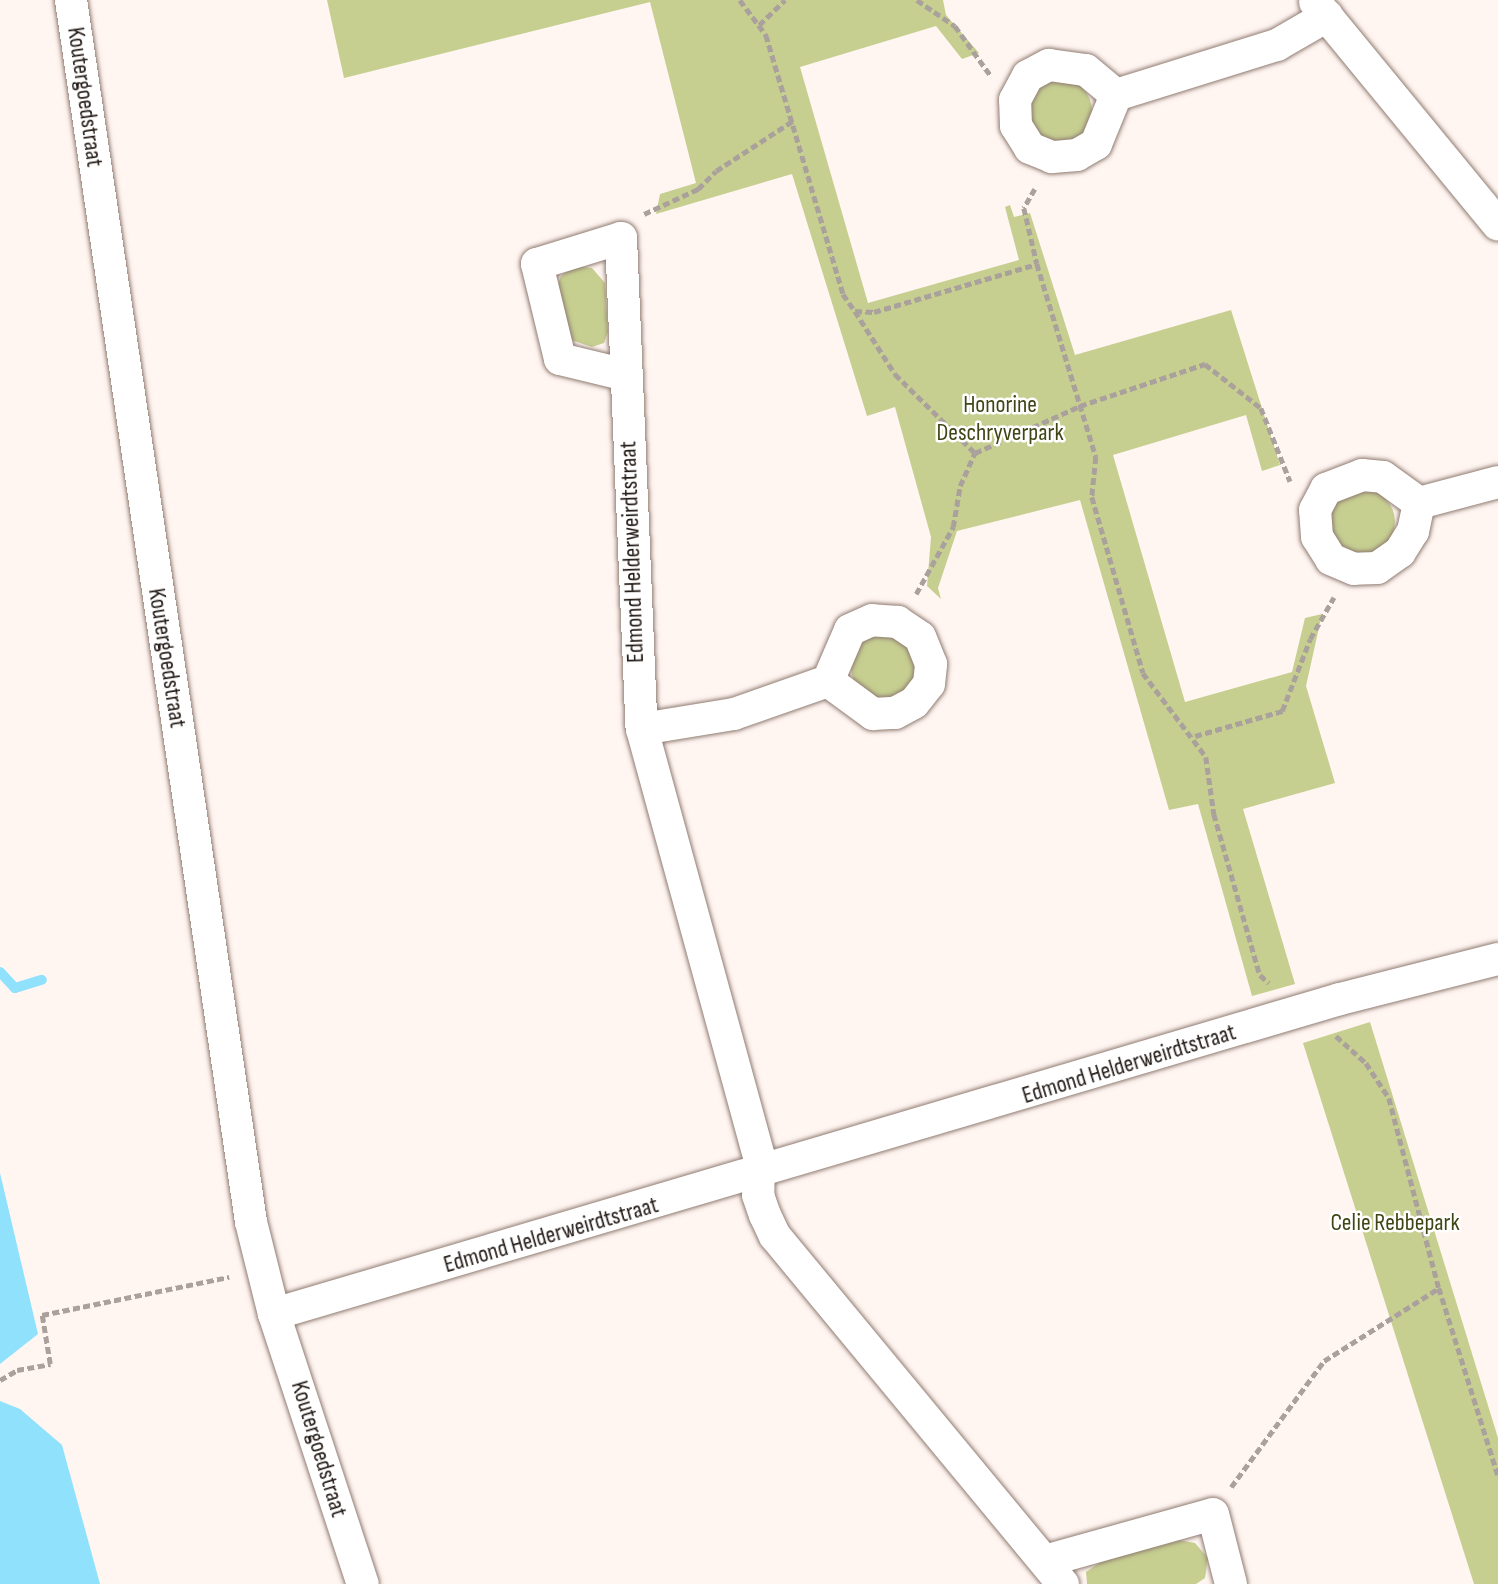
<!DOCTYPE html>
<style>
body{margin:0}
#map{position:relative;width:1498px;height:1584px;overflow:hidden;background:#fff5f1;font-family:"Sofia Sans Condensed",sans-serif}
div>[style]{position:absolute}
.green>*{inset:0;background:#c6cf90}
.round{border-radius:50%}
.water>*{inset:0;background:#90e1fc}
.stream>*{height:10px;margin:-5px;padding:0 5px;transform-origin:5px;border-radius:5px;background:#90e1fc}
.path>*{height:4.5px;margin-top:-2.25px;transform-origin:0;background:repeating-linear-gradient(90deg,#aaa19d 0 7px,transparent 0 10.5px)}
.roads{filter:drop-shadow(0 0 2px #907c72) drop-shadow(0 0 2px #907c72)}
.street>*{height:32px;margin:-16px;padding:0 16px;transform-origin:16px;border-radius:16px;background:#fff}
span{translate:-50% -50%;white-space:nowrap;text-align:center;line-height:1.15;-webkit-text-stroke:5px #fff;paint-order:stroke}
.street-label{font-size:24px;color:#221a16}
.park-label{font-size:24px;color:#3f4514}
</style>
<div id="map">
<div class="green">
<div style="clip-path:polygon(327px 0,943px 0,946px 15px,979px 53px,962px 59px,936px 26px,800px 67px,868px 303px,1019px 260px,1005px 207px,1010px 205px,1014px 217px,1030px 213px,1075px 355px,1231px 310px,1280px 465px,1262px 471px,1246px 415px,1113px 455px,1185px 702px,1292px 672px,1305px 618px,1322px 614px,1306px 686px,1335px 783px,1243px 809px,1295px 984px,1252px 996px,1198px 804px,1169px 810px,1080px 500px,957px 531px,938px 588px,941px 599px,927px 586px,931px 537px,895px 407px,867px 416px,792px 174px,656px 214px,660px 194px,696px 183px,650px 2px,344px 78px)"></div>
<div class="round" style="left:1028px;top:79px;width:64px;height:64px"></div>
<div style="clip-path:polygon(574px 266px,592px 268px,605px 283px,608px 332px,604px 343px,592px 347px,571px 340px,555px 291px,561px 276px)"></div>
<div class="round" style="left:1329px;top:489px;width:66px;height:66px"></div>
<div class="round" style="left:851px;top:635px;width:64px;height:64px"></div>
<div style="clip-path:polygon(1370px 1022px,1498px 1438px,1498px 1584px,1474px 1584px,1303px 1043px)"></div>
<div style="clip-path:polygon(1173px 1539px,1195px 1543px,1208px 1558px,1205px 1578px,1196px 1584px,1087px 1584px,1086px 1572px,1102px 1561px)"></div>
</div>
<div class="water">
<div style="clip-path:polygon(0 1173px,38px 1334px,0 1364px)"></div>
<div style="clip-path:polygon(0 1401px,20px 1409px,62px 1445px,100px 1584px,0 1584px)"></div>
</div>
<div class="stream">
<div style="left:0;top:972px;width:22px;rotate:47deg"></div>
<div style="left:15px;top:988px;width:28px;rotate:-17deg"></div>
</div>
<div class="path">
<div style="left:740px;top:0;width:44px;rotate:53.4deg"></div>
<div style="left:766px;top:35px;width:270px;rotate:73.4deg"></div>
<div style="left:843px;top:294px;width:21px;rotate:55deg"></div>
<div style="left:855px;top:311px;width:19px;rotate:3deg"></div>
<div style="left:874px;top:312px;width:170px;rotate:-16.4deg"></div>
<div style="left:1037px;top:264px;width:202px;rotate:73deg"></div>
<div style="left:1096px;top:457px;width:40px;rotate:95.7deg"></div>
<div style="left:1092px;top:497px;width:183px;rotate:73.8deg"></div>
<div style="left:1143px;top:673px;width:105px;rotate:53.1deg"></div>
<div style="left:1206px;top:757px;width:58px;rotate:82deg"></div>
<div style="left:1214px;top:814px;width:167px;rotate:74.1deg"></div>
<div style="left:1260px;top:975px;width:12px;rotate:42deg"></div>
<div style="left:917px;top:0;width:46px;rotate:34.4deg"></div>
<div style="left:955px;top:26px;width:62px;rotate:54.2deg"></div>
<div style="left:759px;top:25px;width:36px;rotate:-44deg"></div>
<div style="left:1035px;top:189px;width:22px;rotate:120deg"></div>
<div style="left:1024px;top:208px;width:57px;rotate:76.9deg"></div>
<div style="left:644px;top:214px;width:60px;rotate:-24.8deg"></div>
<div style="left:698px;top:189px;width:25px;rotate:-45deg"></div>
<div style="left:716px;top:171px;width:93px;rotate:-33.2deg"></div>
<div style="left:855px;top:311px;width:75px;rotate:57.6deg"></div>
<div style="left:895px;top:374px;width:112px;rotate:44.6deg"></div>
<div style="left:916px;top:594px;width:77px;rotate:-61.1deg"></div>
<div style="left:953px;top:527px;width:42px;rotate:-80.3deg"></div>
<div style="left:960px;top:486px;width:36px;rotate:-66deg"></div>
<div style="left:975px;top:453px;width:115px;rotate:-24.1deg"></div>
<div style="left:1080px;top:406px;width:132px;rotate:-18.6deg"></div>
<div style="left:1205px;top:364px;width:71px;rotate:38.2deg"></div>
<div style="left:1261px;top:408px;width:79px;rotate:68.3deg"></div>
<div style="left:1195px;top:736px;width:91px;rotate:-16deg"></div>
<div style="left:1282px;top:711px;width:77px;rotate:-68.7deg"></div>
<div style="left:1310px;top:639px;width:48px;rotate:-60.3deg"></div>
<div style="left:1336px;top:1036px;width:40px;rotate:42deg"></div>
<div style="left:1366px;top:1063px;width:42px;rotate:56.7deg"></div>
<div style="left:1389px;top:1098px;width:196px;rotate:75.3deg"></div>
<div style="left:1439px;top:1288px;width:196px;rotate:72.5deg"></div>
<div style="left:0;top:1380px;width:20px;rotate:-30deg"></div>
<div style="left:17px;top:1370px;width:34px;rotate:-10deg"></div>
<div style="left:50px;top:1364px;width:50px;rotate:-99.3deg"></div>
<div style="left:42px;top:1315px;width:191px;rotate:-11.5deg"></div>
<div style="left:1231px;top:1487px;width:157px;rotate:-53.6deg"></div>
<div style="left:1324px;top:1361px;width:136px;rotate:-32.4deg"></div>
</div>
<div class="roads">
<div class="street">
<div style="left:71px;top:0;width:1235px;rotate:81.62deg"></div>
<div style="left:251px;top:1222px;width:95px;rotate:76deg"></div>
<div style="left:274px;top:1314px;width:1112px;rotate:-16.46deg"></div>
<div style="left:1340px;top:999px;width:163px;rotate:-14.2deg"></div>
<div style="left:1315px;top:2px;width:288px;rotate:50.6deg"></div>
<div style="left:1116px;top:95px;width:53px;rotate:112.2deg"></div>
<div style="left:1096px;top:144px;width:22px;rotate:150deg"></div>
<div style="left:1077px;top:155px;width:25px;rotate:175deg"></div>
<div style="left:1052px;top:157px;width:24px;rotate:-158deg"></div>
<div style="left:1030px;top:148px;width:26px;rotate:-122deg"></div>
<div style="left:1016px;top:126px;width:26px;rotate:-92deg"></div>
<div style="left:1015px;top:100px;width:27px;rotate:-62deg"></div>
<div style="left:1028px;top:76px;width:24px;rotate:-28deg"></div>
<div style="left:1049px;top:65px;width:37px;rotate:8deg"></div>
<div style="left:1086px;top:70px;width:39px;rotate:40deg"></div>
<div style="left:1116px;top:95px;width:169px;rotate:-17.3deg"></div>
<div style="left:1277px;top:45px;width:58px;rotate:-30.1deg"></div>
<div style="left:626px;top:375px;width:68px;rotate:-166.4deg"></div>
<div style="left:560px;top:359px;width:98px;rotate:-103.6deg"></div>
<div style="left:537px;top:264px;width:88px;rotate:-17.2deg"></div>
<div style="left:621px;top:238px;width:491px;rotate:87.6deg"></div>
<div style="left:642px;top:729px;width:443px;rotate:74.7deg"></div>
<div style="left:759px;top:1156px;width:39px;rotate:91deg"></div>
<div style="left:758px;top:1195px;width:21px;rotate:71deg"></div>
<div style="left:765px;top:1215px;width:23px;rotate:65deg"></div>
<div style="left:775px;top:1236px;width:452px;rotate:50.4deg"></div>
<div style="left:1362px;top:475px;width:21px;rotate:5deg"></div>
<div style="left:1383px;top:477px;width:44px;rotate:35.8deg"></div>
<div style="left:1419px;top:503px;width:29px;rotate:102deg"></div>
<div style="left:1413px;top:531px;width:25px;rotate:122deg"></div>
<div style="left:1400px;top:552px;width:28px;rotate:145deg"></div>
<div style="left:1377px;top:568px;width:23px;rotate:178deg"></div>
<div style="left:1354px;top:569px;width:25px;rotate:-157deg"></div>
<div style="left:1331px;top:559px;width:26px;rotate:-122deg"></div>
<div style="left:1317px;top:537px;width:27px;rotate:-94deg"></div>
<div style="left:1315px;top:510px;width:24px;rotate:-62deg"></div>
<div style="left:1326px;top:489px;width:39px;rotate:-21deg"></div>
<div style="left:1419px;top:503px;width:82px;rotate:-14.9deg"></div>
<div style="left:642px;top:729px;width:93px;rotate:-9.3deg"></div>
<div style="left:734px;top:714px;width:100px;rotate:-19.3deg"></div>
<div style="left:828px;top:681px;width:56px;rotate:36.3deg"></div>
<div style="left:873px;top:714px;width:22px;rotate:-3deg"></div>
<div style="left:895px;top:713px;width:21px;rotate:-28deg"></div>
<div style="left:914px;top:703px;width:24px;rotate:-52deg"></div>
<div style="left:929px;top:684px;width:20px;rotate:-84deg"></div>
<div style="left:931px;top:664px;width:29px;rotate:-112deg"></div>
<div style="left:920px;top:637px;width:27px;rotate:-146deg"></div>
<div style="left:898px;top:622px;width:26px;rotate:-176deg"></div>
<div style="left:872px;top:620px;width:24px;rotate:156deg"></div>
<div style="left:850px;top:630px;width:56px;rotate:113.3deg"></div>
<div style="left:274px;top:1314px;width:284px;rotate:71.8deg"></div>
<div style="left:1045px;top:1561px;width:174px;rotate:-15.6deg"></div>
<div style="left:1213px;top:1514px;width:72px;rotate:75.6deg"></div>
</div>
</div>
<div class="street-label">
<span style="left:85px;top:97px;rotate:82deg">Koutergoedstraat</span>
<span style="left:632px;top:552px;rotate:-92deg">Edmond Helderweirdtstraat</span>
<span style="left:167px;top:658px;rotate:81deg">Koutergoedstraat</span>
<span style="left:1129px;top:1064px;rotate:-17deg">Edmond Helderweirdtstraat</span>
<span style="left:551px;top:1235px;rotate:-16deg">Edmond Helderweirdtstraat</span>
<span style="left:319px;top:1449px;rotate:73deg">Koutergoedstraat</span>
</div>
<div class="park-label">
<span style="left:1000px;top:419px">Honorine<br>Deschryverpark</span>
<span style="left:1395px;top:1223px">Celie Rebbepark</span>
</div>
</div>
